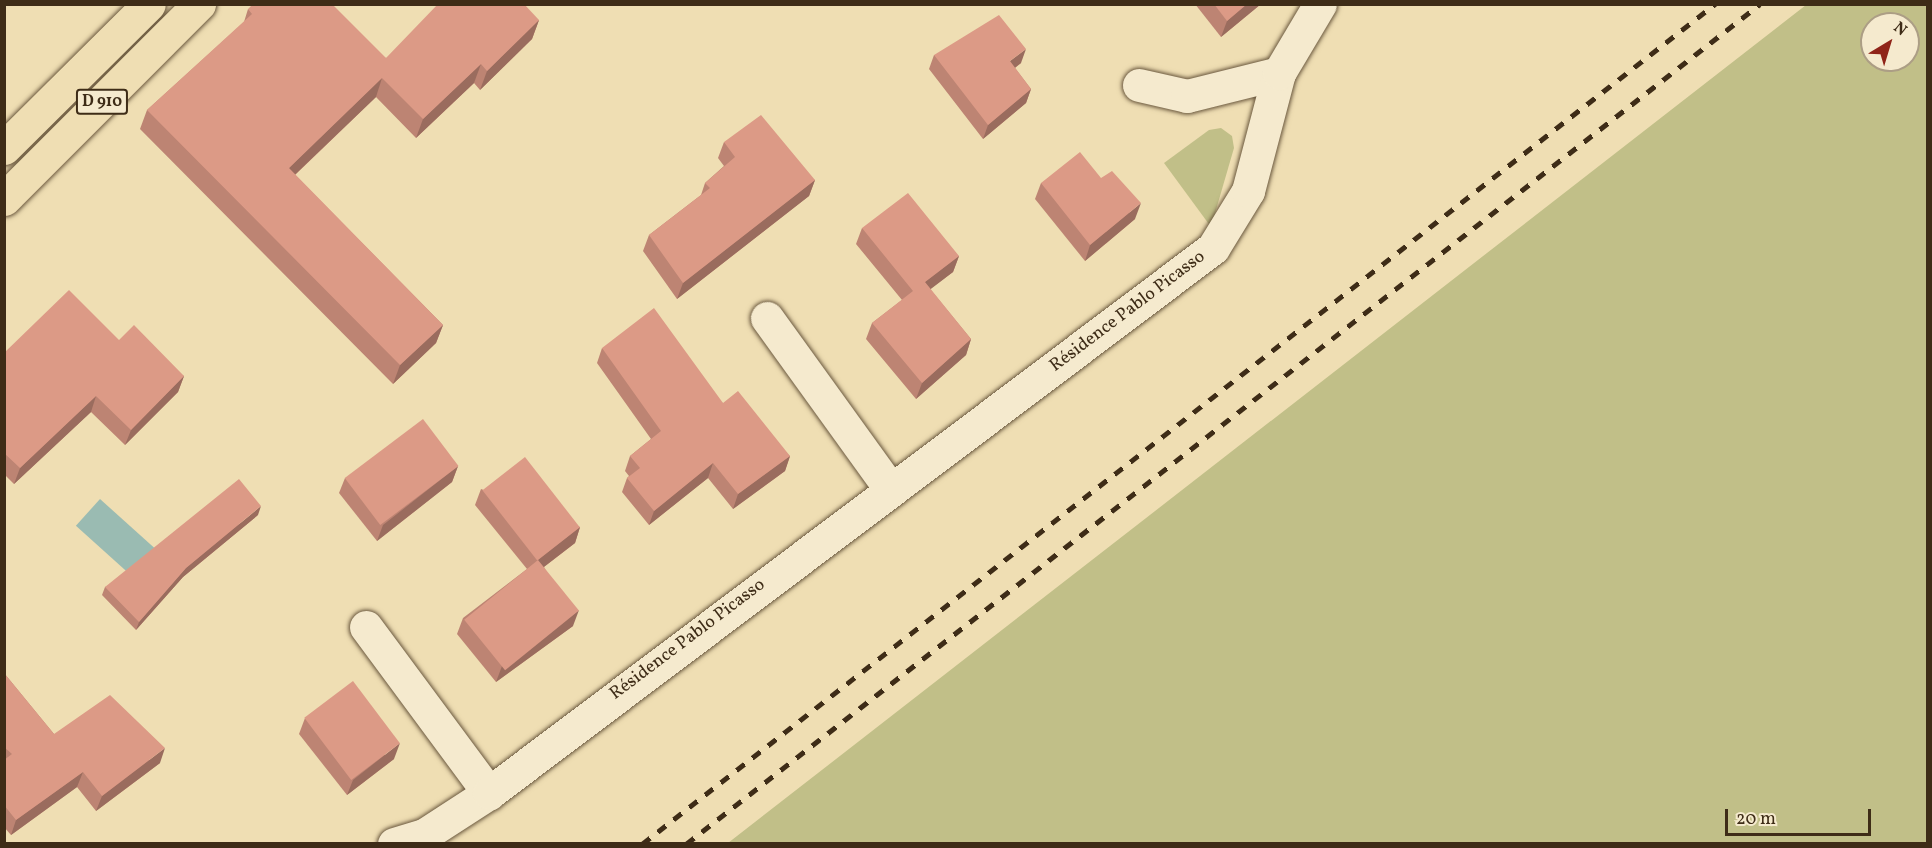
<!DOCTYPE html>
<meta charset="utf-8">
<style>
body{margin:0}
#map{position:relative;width:1932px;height:848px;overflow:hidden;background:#efdeb3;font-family:Vollkorn,serif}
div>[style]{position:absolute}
.green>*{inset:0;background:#c1bf88}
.water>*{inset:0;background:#9abbb2;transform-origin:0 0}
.roads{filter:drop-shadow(0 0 2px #6a583e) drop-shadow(0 0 2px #6a583e)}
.minor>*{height:33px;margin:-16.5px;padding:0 16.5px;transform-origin:16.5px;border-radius:16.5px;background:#f5eace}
.primary>*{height:33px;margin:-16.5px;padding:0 16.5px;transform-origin:16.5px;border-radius:16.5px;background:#efdeb3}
.rail>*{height:4.5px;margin-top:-2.25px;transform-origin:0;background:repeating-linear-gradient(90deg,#3e2c17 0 10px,transparent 0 20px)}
.wall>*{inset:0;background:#bd8473}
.shaded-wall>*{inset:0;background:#9a6c5e}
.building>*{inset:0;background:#dc9a86;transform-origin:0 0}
span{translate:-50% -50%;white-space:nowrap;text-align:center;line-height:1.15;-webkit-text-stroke:4.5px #f5eace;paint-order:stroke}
.shield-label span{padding:2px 4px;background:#f5eace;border:2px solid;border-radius:4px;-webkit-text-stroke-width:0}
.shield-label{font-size:16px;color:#3e2c17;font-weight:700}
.street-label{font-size:18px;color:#3e2c17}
.frame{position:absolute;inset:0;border:6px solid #3e2c17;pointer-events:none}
.north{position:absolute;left:1860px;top:12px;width:60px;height:60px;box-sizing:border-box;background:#f5eace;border:2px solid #ac9e85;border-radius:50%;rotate:38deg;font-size:16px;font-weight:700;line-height:24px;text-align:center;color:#3e2c17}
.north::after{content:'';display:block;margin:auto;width:21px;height:27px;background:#8f2418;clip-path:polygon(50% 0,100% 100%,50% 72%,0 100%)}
.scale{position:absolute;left:1725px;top:809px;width:146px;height:27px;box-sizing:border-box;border:3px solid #3e2c17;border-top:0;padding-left:8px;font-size:18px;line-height:21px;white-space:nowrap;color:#3e2c17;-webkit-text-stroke:4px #f5eace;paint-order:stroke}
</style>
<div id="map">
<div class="green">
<div style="clip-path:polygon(evenodd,1806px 5px,1927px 5px,1927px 843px,728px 843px,1806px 5px,1872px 24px,1908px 24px,1908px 60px,1872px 60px,1872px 24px)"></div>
<div style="clip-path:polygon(1221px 128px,1232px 136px,1234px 148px,1211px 227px,1164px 163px,1209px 130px)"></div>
</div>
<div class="water">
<div style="left:100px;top:499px;width:80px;height:36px;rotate:42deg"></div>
</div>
<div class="roads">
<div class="minor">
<div style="left:1139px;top:85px;width:49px;rotate:12.9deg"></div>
<div style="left:1187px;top:96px;width:95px;rotate:-14deg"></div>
<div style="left:767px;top:318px;width:208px;rotate:54.2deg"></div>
<div style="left:366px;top:627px;width:207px;rotate:53.5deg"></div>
<div style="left:394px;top:844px;width:31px;rotate:-17deg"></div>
<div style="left:424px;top:835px;width:77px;rotate:-32.9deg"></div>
<div style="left:489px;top:793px;width:906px;rotate:-36.97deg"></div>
<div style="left:1213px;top:248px;width:67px;rotate:-58.4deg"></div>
<div style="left:1248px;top:191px;width:122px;rotate:-75.3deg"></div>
<div style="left:1279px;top:73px;width:80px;rotate:-59.3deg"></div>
</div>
<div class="primary">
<div style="left:4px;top:148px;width:204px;rotate:-44.8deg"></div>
<div style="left:4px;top:199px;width:276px;rotate:-45deg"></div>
</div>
</div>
<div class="rail">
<div style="left:642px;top:844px;width:1363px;rotate:-38.06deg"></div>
<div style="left:686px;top:844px;width:1363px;rotate:-38.03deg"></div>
</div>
<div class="wall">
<div style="clip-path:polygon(1195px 4px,1261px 4px,1221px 37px)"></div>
<div style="clip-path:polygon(248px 9px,386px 58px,539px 20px,532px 39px,480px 90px,474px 83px,416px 138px,376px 97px,295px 175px,443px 325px,436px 343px,393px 384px,140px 129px,147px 110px,244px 22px)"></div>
<div style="clip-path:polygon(934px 55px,1021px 63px,1015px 68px,1031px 89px,1026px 103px,983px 139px,929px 69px)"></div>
<div style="clip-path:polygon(724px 142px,815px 180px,809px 196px,677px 299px,643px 251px,649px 235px,701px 195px,705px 183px,724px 166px,718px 158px)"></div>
<div style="clip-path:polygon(1101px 178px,1135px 219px,1085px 261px,1035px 199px,1041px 183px)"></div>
<div style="clip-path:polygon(862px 228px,959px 256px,953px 272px,930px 289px,971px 339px,966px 355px,916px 399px,866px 339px,872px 323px,902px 300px,856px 244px)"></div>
<div style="clip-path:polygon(119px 340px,184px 376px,178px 392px,125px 445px,91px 412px,14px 484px,4px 474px,4px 353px)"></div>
<div style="clip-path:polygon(602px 348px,723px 403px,790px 456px,785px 471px,733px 509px,708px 478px,649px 525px,622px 492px,627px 478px,629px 476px,625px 471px,630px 456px,651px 439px,597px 363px)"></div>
<div style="clip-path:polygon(458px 466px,452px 482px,377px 541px,339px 493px,345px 478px)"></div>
<div style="clip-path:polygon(481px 489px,580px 527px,575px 543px,544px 567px,573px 626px,496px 682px,457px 634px,463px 618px,527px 569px,475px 505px)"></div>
<div style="clip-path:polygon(258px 515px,183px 577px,136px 630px,102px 595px,105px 587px)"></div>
<div style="clip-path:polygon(4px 673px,54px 734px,160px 763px,96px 811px,77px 787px,11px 835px,4px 827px)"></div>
<div style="clip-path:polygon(305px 718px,394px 759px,347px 795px,299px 734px)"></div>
</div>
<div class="shaded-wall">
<div style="clip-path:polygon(1247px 4px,1261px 4px,1221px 37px,1227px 21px)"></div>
<div style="clip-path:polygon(539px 20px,532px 39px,480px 90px,487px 71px)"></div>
<div style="clip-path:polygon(1026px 49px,1021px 63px,1005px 75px,1010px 61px)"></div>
<div style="clip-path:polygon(481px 64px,474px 83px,416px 138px,423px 119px)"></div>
<div style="clip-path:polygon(382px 78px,376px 97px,282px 187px,289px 168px)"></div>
<div style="clip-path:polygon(1031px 89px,1026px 103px,983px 139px,988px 125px)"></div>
<div style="clip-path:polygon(815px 180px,809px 196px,677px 299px,683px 283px)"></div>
<div style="clip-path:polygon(1141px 203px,1135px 219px,1085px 261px,1090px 245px)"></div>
<div style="clip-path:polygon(959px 256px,953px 272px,919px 298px,925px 282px)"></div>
<div style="clip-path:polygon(443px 325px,436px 343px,393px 384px,400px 365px)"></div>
<div style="clip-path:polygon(971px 339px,966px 355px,916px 399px,922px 383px)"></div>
<div style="clip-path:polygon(184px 376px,178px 392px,125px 445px,131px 430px)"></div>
<div style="clip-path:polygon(96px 396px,91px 412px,14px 484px,20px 468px)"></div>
<div style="clip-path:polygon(790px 456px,785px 471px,733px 509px,738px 494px)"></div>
<div style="clip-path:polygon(713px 463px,708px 478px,649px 525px,654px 511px)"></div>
<div style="clip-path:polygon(458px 466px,452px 482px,377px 541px,383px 525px)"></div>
<div style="clip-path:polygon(261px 506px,258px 515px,183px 577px,136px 630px,139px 622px,186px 568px)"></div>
<div style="clip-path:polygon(580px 527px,575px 543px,532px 576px,538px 560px)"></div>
<div style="clip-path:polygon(579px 610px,573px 626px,496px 682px,502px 666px)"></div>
<div style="clip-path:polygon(400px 743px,394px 759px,347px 795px,353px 780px)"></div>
<div style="clip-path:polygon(165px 748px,160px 763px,96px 811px,102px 796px)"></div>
<div style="clip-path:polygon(83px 772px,77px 787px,11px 835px,16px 820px)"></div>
</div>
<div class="building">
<div style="clip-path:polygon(253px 4px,332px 4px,386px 58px,438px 4px,524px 4px,539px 20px,487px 71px,481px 64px,423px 119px,382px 78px,289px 168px,443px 325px,400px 365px,147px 110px,252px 14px,248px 9px)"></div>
<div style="clip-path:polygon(1214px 4px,1247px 4px,1227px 21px)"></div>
<div style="clip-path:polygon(999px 15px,1026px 49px,1010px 61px,1031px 89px,988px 125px,934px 55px)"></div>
<div style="clip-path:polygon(761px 115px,815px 180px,683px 283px,649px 235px,710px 188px,705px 183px,735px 157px,724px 142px)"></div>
<div style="clip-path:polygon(1080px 152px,1101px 178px,1112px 171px,1141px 203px,1090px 245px,1041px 183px)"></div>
<div style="clip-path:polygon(908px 193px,959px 256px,925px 282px,971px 339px,922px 383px,872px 323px,913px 291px,862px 228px)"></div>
<div style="clip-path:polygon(69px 290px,119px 340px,134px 325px,184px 376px,131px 430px,96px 396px,20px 468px,4px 453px,4px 353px)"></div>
<div style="clip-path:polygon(654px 308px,723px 403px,738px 391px,790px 456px,738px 494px,713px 463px,654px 511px,627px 478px,640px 468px,630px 456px,661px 431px,602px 348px)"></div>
<div style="left:423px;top:419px;width:59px;height:98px;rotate:53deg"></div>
<div style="left:525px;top:457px;width:89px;height:54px;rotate:52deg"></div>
<div style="clip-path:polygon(239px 479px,261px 506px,186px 568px,139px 622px,105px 587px)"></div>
<div style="left:538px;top:560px;width:65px;height:95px;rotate:51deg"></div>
<div style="clip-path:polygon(4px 673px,54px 734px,110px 695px,165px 748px,102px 796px,83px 772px,16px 820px,4px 805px,4px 760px,12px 754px,4px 747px)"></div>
<div style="left:353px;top:681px;width:78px;height:61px;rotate:53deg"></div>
</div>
<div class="shield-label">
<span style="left:102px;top:102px">D 910</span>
</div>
<div class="street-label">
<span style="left:1128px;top:312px;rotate:-37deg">Résidence Pablo Picasso</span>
<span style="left:688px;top:640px;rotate:-37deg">Résidence Pablo Picasso</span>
</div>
<div class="frame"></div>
<div class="north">N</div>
<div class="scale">20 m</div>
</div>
